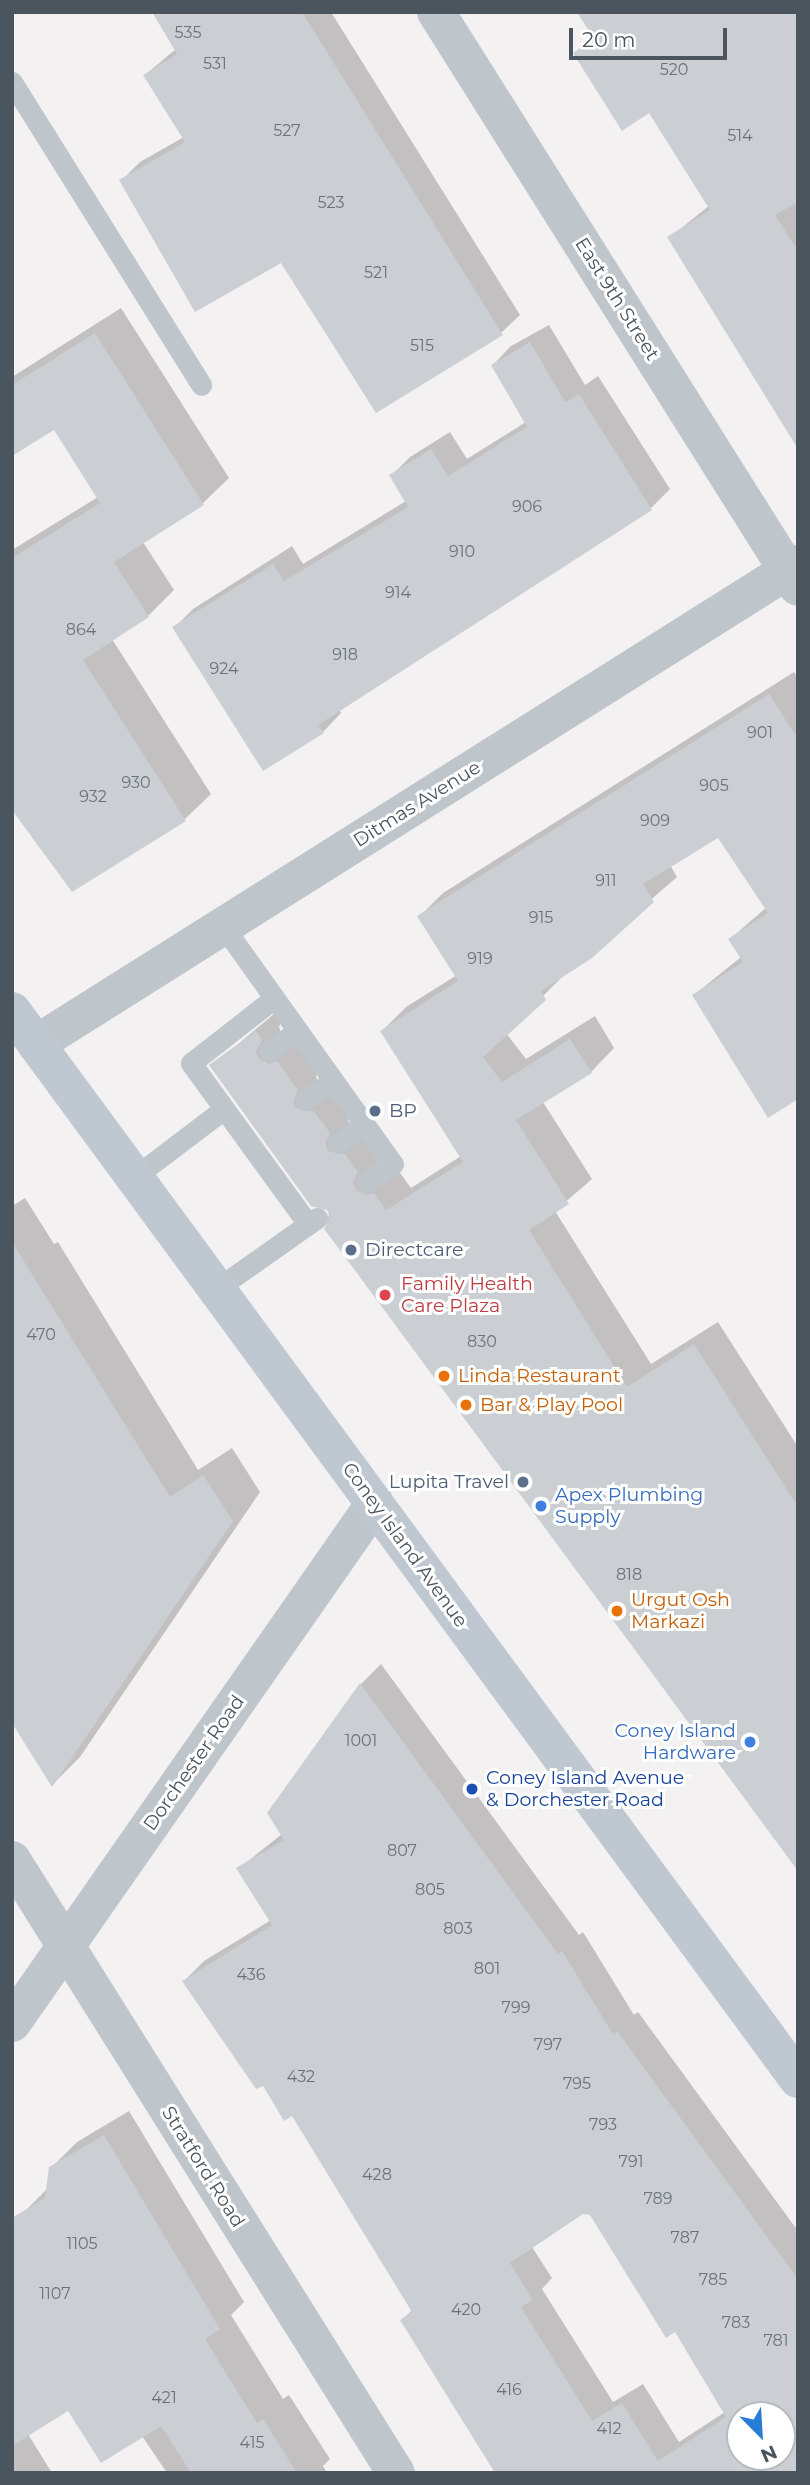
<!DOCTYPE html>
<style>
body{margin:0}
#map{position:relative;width:810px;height:2485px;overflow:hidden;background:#f3f1f1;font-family:Montserrat,sans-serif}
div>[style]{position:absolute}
.shadow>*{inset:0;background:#0003}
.building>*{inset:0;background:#cbced3}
.service>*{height:21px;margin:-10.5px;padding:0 10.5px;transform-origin:10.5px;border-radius:10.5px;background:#bec6cc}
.minor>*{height:38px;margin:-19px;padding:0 19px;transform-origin:19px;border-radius:19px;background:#bec6cc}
.secondary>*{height:38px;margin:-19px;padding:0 19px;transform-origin:19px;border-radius:19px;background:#bfc8d1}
.dots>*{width:19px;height:19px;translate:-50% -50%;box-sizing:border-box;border:4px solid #fff;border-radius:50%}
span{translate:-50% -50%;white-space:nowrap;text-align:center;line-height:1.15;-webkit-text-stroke:6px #fff;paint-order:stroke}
.number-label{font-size:16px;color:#6a737a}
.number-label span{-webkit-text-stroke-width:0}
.street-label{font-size:19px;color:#4a555d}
.service-label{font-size:19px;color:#4e5e75}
.left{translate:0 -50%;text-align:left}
.right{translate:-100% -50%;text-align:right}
.health-label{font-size:19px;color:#be3a42}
.food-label{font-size:19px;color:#c56008}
.shop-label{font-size:19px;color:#366cbe}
.transit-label{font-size:19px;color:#164399}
.frame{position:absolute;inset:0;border:14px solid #4a555d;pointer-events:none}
.north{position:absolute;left:726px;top:2401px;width:70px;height:70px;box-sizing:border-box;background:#fff;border:2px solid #b7bbbe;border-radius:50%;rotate:156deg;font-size:19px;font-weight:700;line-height:28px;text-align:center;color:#4a555d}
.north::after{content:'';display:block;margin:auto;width:24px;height:32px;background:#287cd6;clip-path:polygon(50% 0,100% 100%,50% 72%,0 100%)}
.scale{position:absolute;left:569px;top:28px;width:158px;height:32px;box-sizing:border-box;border:4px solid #4a555d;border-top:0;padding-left:9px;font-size:21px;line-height:24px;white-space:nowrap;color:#4a555d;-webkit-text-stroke:5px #fff;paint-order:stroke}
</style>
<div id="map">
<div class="shadow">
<div style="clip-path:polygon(154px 12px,331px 12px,520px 315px,501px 333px,281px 261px,122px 180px,140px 162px,184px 137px,145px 75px,176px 49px)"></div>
<div style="clip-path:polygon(798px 12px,798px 400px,669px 238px,710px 205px,650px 111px,575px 53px,594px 35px)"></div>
<div style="clip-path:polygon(121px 308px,229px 478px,203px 503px,143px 542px,174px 590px,148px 616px,112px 639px,211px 794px,185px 819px,12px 804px,12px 550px,98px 497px,55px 427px,12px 454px,12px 377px)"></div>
<div style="clip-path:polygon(549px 325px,585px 385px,598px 376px,670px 489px,651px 508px,339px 709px,341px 713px,323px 732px,174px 628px,193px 609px,292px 546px,303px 564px,406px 501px,391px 476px,410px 457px,450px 432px,467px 459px,526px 422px,493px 365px,511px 346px)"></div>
<div style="clip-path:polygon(794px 672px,798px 678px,798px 1097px,694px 995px,741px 957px,730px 939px,767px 907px,718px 835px,670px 865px,677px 877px,567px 972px,506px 1033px,526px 1059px,595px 1016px,614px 1048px,591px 1072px,543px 1102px,592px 1179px,555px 1211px,651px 1364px,718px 1322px,798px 1447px,798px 1868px,326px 1228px,330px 1210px,212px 1066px,280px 1009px,284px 1015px,279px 1027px,282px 1036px,321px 1065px,316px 1076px,319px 1085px,337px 1088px,351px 1128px,369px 1131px,379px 1166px,398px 1170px,411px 1188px,461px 1156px,382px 1031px,406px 1007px,457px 975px,420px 916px,443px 893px)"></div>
<div style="clip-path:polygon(25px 1198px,54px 1244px,58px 1242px,198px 1470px,232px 1448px,260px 1492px,80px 1757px,53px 1784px,12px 1720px,12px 1206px)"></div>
<div style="clip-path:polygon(evenodd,381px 1664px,579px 1935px,583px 1932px,634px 2015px,638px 2012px,798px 2231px,798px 2473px,497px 2473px,402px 2320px,412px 2310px,293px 2114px,263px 2083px,184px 1981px,204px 1961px,271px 1920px,238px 1869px,282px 1834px,269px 1813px,361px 1684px,381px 1664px,583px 2213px,591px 2214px,675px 2329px,725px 2412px,679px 2442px,643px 2384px,613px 2402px,542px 2289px,552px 2278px,532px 2247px,583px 2213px,381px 1664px,740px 2415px,782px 2415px,782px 2457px,740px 2457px,740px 2415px)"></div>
<div style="clip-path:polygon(129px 2111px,244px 2302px,231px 2315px,283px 2399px,289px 2395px,330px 2459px,323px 2466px,327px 2473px,167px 2473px,142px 2436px,68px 2409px,28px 2434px,52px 2473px,12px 2473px,12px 2240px,21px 2215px,48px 2188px,51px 2168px,77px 2142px)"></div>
</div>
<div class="building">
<div style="clip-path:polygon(152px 12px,302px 12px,503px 335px,376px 413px,281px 263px,195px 312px,119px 180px,185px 142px,143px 75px,177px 54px)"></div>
<div style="clip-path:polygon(577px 12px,798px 12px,798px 202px,775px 215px,798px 251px,798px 449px,667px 237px,710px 210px,649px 113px,622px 131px,573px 53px,594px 39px)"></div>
<div style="clip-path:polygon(95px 333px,204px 505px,114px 562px,149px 617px,83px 660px,186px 821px,72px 892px,12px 810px,12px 558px,100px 503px,54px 430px,12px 456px,12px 385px)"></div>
<div style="clip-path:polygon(530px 342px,565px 402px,579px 394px,652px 510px,318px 725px,324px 733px,263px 771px,172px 627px,273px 564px,284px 581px,408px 507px,389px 475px,431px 449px,448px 476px,527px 427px,491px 365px)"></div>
<div style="clip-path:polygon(769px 694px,798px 739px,798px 1099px,768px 1118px,692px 995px,743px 962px,728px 939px,768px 913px,718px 838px,643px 884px,654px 902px,592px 958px,541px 991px,546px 1000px,483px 1057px,502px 1082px,570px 1039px,592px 1073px,516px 1120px,569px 1204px,529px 1230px,627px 1387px,694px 1344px,798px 1507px,798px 1871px,334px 1242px,324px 1229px,330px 1217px,327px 1210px,311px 1206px,209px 1065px,256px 1031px,262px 1040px,256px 1051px,259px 1059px,269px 1064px,277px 1061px,298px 1090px,293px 1101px,296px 1108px,314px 1111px,330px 1133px,325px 1143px,328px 1151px,345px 1154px,358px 1172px,353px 1182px,356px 1190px,366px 1195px,374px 1193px,386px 1210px,463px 1162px,380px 1031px,458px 981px,417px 916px)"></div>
<div style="clip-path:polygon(12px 1242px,170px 1497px,203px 1475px,233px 1521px,52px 1787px,12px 1723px)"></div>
<div style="clip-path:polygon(evenodd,360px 1683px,558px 1954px,562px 1951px,613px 2034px,617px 2031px,798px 2279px,798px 2473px,495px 2473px,400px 2320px,412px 2312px,292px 2116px,284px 2121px,263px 2086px,256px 2089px,182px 1981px,272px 1925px,236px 1868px,284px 1840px,267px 1813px,360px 1683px,583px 2214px,590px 2215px,666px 2338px,675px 2332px,726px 2417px,658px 2461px,622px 2403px,592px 2421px,521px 2307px,533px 2300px,510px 2263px,583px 2214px,360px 1683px,740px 2415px,782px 2415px,782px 2457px,740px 2457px,740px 2415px)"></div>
<div style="clip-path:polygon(104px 2135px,220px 2329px,205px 2339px,257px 2423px,263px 2419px,297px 2473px,191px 2473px,161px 2426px,101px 2463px,68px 2411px,12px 2446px,12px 2218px,45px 2198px,49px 2167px)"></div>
</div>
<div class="service">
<div style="left:12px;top:82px;width:357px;rotate:58deg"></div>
<div style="left:223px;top:926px;width:292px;rotate:54.5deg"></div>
<div style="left:393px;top:1164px;width:32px;rotate:146deg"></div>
<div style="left:273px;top:999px;width:104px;rotate:142deg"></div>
<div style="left:191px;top:1063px;width:199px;rotate:54deg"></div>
<div style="left:269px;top:1051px;width:33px;rotate:-35deg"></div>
<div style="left:306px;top:1100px;width:32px;rotate:-36deg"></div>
<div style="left:338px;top:1143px;width:32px;rotate:-35deg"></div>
<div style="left:133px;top:1178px;width:114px;rotate:-37.2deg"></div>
<div style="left:215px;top:1290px;width:125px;rotate:-35.2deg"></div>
</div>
<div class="minor">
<div style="left:436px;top:12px;width:679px;rotate:57.81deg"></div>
<div style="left:36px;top:1044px;width:901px;rotate:-32.21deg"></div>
<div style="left:12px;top:1860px;width:723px;rotate:57.94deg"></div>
<div style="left:12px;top:2023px;width:634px;rotate:-55.08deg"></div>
</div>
<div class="secondary">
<div style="left:12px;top:1011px;width:1326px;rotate:53.65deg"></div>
</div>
<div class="dots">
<div style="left:375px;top:1111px;background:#5c6f8a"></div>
<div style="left:351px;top:1250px;background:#5c6f8a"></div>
<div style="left:385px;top:1295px;background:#e0444e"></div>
<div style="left:444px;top:1376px;background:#e8710a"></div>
<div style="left:466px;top:1405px;background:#e8710a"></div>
<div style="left:523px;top:1482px;background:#5c6f8a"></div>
<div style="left:541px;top:1506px;background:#3f7fe0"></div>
<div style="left:617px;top:1611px;background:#e8710a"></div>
<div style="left:750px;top:1742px;background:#3f7fe0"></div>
<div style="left:472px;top:1789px;background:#1a4fb4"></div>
</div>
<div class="number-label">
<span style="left:188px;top:33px">535</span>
<span style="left:215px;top:64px">531</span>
<span style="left:674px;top:70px">520</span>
<span style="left:287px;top:131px">527</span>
<span style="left:740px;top:136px">514</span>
<span style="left:331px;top:203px">523</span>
<span style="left:376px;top:273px">521</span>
<span style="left:422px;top:346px">515</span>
<span style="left:527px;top:507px">906</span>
<span style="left:462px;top:552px">910</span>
<span style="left:398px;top:593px">914</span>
<span style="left:81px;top:630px">864</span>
<span style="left:345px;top:655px">918</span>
<span style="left:224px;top:669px">924</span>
<span style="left:760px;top:733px">901</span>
<span style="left:136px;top:783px">930</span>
<span style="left:714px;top:786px">905</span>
<span style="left:93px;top:797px">932</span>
<span style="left:655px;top:821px">909</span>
<span style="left:606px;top:881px">911</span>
<span style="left:541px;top:918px">915</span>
<span style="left:480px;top:959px">919</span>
<span style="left:41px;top:1335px">470</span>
<span style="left:482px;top:1342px">830</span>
<span style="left:629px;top:1575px">818</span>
<span style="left:361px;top:1741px">1001</span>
<span style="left:402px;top:1851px">807</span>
<span style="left:430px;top:1890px">805</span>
<span style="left:458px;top:1929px">803</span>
<span style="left:487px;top:1969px">801</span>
<span style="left:251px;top:1975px">436</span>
<span style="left:516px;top:2008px">799</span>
<span style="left:548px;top:2045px">797</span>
<span style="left:301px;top:2077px">432</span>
<span style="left:577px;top:2084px">795</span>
<span style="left:603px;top:2125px">793</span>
<span style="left:631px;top:2162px">791</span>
<span style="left:377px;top:2175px">428</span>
<span style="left:658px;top:2199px">789</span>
<span style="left:685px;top:2238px">787</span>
<span style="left:82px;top:2244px">1105</span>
<span style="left:713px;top:2280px">785</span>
<span style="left:55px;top:2294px">1107</span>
<span style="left:466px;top:2310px">420</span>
<span style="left:736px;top:2323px">783</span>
<span style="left:776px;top:2341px">781</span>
<span style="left:509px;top:2390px">416</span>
<span style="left:164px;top:2398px">421</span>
<span style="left:609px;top:2429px">412</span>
<span style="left:252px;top:2443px">415</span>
</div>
<div class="street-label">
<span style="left:617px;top:299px;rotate:58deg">East 9th Street</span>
<span style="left:417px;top:804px;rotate:-32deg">Ditmas Avenue</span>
<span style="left:405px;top:1545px;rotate:54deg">Coney Island Avenue</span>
<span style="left:194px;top:1763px;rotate:-55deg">Dorchester Road</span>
<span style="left:203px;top:2167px;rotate:58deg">Stratford Road</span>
</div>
<div class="service-label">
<span class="left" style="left:389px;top:1111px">BP</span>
<span class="left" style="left:365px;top:1250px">Directcare</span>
<span class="right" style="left:509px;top:1482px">Lupita Travel</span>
</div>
<div class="health-label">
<span class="left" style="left:401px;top:1295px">Family Health<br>Care Plaza</span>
</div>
<div class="food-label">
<span class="left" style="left:458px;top:1376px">Linda Restaurant</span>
<span class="left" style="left:480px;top:1405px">Bar &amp; Play Pool</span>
<span class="left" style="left:631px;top:1611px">Urgut Osh<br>Markazi</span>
</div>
<div class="shop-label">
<span class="left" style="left:555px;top:1506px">Apex Plumbing<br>Supply</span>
<span class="right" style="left:736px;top:1742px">Coney Island<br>Hardware</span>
</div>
<div class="transit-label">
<span class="left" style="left:486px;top:1789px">Coney Island Avenue<br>&amp; Dorchester Road</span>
</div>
<div class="frame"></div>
<div class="north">N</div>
<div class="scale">20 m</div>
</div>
